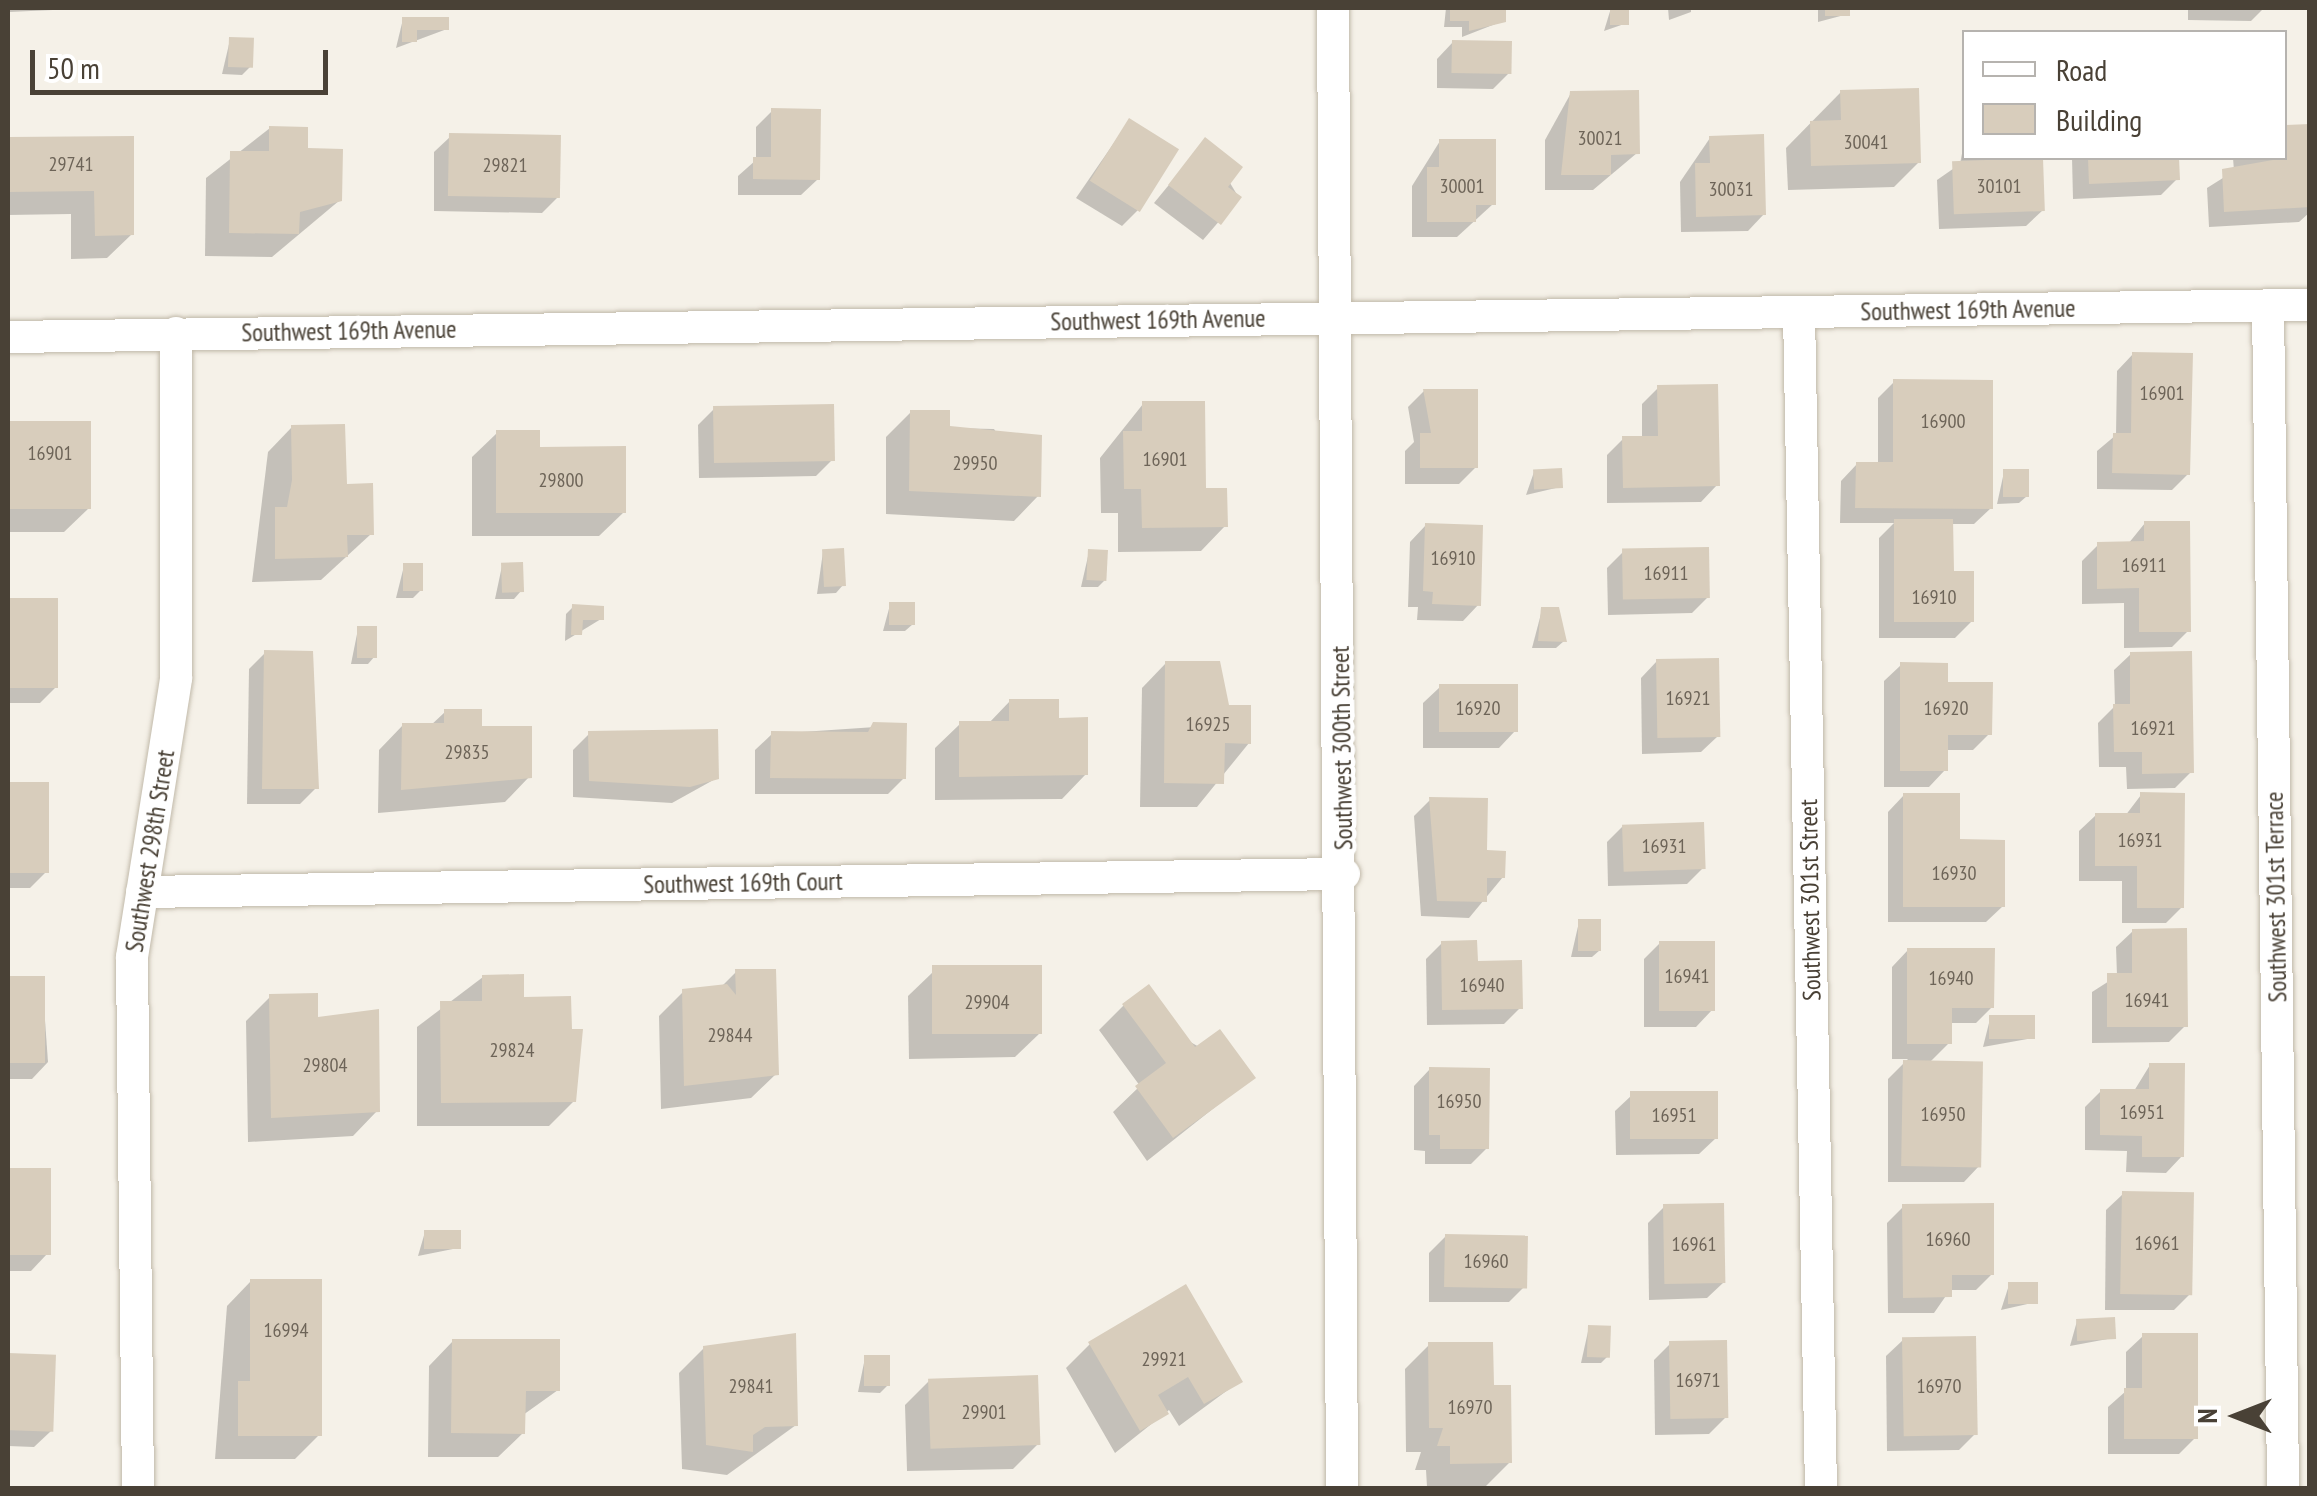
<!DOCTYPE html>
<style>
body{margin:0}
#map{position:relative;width:2317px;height:1496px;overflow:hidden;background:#f5f1e8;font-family:"PT Sans Narrow",sans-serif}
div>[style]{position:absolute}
.shadow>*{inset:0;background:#0003}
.building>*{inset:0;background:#d8cdbc;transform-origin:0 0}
.roads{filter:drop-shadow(0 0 2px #c1b9a9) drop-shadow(0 0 2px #c1b9a9)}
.minor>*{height:32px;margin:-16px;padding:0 16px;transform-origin:16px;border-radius:16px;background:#fff}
span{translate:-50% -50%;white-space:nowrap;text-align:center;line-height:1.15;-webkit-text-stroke:9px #fff;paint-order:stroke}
.number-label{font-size:20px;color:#6d6458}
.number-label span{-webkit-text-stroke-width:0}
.street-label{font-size:25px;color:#494136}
.frame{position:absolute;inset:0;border:10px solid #494136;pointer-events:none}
.legend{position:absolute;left:1962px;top:30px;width:325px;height:130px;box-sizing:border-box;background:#fff;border:2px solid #b6b3af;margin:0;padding:12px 18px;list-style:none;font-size:30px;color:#494136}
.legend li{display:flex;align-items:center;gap:20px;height:50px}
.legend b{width:50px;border:2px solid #b6b3af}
.north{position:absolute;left:2187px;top:1366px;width:100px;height:100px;-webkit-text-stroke:8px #fff;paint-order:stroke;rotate:270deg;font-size:28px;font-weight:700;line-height:40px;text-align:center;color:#494136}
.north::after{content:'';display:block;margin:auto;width:35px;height:45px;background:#494136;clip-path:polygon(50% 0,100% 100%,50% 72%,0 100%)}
.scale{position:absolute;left:30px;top:50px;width:298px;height:45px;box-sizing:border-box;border:5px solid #494136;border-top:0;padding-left:12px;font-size:30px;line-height:35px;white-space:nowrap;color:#494136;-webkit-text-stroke:8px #fff;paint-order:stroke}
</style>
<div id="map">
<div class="shadow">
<div style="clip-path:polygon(9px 8px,97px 8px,9px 12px)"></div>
<div style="clip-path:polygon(1446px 8px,1503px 8px,1503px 21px,1462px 37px,1462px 27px,1444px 27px)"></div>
<div style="clip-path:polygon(1611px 8px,1627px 8px,1627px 23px,1604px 31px)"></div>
<div style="clip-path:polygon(1668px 8px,1691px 8px,1691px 12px,1669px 20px)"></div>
<div style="clip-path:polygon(1818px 8px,1848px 8px,1848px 14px,1818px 22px)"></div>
<div style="clip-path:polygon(2188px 8px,2264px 8px,2251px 21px,2188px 20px)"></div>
<div style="clip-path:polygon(403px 19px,447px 29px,396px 48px)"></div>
<div style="clip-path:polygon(230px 40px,250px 67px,242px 75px,222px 74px)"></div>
<div style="clip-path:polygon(1453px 42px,1509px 73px,1493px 89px,1437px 88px,1437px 59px)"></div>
<div style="clip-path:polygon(1841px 92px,1919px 162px,1894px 187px,1788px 190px,1786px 148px)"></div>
<div style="clip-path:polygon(1571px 93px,1637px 153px,1593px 190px,1545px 190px,1545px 140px)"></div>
<div style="clip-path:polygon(772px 111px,818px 179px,801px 195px,738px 195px,738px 176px,756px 160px,756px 127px)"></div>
<div style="clip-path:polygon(1129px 121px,1138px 210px,1122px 226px,1076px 198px)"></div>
<div style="clip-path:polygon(2310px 126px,2310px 212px,2299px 222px,2209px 227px,2207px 188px,2234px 171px,2233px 158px,2284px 158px)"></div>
<div style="clip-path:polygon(270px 128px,306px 151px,340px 200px,272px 257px,205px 256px,206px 178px)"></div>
<div style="clip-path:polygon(451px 136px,558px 197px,542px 213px,434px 211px,434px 152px)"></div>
<div style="clip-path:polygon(1710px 138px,1764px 214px,1748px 231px,1681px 232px,1680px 182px)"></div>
<div style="clip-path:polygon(131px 139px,132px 234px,107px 258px,71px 259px,71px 214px,8px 215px,8px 140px)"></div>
<div style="clip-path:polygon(1205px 141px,1239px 198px,1203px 240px,1154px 203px)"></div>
<div style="clip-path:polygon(1440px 141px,1493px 204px,1457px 237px,1412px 237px,1412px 186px)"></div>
<div style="clip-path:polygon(1964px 143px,1964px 158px,2041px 158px,2043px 210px,2026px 226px,1939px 229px,1937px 180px,1960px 164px)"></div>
<div style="clip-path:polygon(2072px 158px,2176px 158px,2177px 179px,2161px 195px,2073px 199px)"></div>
<div style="clip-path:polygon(2133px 354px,2188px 474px,2172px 490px,2097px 489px,2097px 451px,2116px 435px,2117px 371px)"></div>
<div style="clip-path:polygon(1894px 382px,1991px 508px,1974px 524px,1950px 524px,1951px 573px,1972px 621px,1955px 638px,1879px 638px,1879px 538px,1894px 523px,1840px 523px,1841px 481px,1857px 464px,1878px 464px,1878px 398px)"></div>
<div style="clip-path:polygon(1658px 388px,1717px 485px,1701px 502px,1607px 503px,1607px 455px,1623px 439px,1642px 438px,1642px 404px)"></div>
<div style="clip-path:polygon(1424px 391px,1476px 467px,1459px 484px,1405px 484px,1405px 451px,1414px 442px,1408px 407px)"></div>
<div style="clip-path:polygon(1143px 404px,1225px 526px,1201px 551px,1118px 552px,1118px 513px,1101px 513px,1100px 458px)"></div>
<div style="clip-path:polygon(714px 409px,832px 460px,816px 476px,699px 478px,698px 425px)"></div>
<div style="clip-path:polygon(911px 412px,947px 428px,994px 429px,1038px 496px,1014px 521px,886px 514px,886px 437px)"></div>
<div style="clip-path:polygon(10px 424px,89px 508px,64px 532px,8px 532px)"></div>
<div style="clip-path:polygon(292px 427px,371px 534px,321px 580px,252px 582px,268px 452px)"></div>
<div style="clip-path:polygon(497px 433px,537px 449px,624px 512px,599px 536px,472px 536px,472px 457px)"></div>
<div style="clip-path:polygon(1534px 472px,1560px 487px,1526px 495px)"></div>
<div style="clip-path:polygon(2004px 472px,2027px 496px,2019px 503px,1997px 504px)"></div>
<div style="clip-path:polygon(2145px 523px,2188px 631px,2172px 647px,2124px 648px,2124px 603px,2082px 604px,2082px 561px,2098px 545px,2128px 544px)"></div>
<div style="clip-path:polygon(1426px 525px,1479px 604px,1463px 621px,1417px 620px,1418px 607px,1408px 607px,1410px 542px)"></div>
<div style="clip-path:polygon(823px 552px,843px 585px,836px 593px,817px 594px)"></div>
<div style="clip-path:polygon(1089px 552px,1105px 580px,1098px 587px,1081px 587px)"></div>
<div style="clip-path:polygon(1623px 552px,1708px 597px,1692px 613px,1608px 615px,1607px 568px)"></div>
<div style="clip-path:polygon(404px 566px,421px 590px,413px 598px,396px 598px)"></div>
<div style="clip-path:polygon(502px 566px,521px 591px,514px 599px,495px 599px)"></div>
<div style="clip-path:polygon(8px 600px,56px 600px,56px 687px,40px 703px,8px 703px)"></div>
<div style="clip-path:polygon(890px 605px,913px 624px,905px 631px,883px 631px)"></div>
<div style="clip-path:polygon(573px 607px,601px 619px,565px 641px,566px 614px)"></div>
<div style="clip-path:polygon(1542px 610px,1564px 641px,1556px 648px,1532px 648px)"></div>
<div style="clip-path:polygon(358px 629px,375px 656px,368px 664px,351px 664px)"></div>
<div style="clip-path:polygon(265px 653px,316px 788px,300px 804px,247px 804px,249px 669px)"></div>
<div style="clip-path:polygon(2131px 654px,2191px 772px,2175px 788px,2127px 789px,2126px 767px,2099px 767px,2098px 723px,2115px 706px,2114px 670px)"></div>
<div style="clip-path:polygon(1657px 661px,1718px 736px,1701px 752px,1642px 754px,1641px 678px)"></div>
<div style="clip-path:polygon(1166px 663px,1249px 743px,1197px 807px,1140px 807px,1142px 688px)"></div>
<div style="clip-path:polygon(1901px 665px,1946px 685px,1989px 734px,1973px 750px,1945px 750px,1945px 770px,1929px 787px,1884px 787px,1884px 681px)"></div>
<div style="clip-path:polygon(1440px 687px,1515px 731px,1499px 748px,1423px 748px,1423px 703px)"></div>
<div style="clip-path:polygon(1010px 701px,1086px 774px,1062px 799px,935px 800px,935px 748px,960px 724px,988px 724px)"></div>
<div style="clip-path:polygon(445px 712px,480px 729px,529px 777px,505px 802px,378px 813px,379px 750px,403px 725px,430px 726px)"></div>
<div style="clip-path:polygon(905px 725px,904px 778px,888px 794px,755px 794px,755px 750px,772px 734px)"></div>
<div style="clip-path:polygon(589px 734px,717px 778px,672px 803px,573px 797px,573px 750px)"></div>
<div style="clip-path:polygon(8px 785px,47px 785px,47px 871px,30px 888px,8px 888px)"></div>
<div style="clip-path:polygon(1904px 795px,1957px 841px,2003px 906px,1986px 922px,1888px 922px,1888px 812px)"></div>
<div style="clip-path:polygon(2141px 795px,2182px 907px,2166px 923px,2122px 923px,2122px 881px,2079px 881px,2079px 831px,2096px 815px,2125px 816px)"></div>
<div style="clip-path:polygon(1430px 800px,1503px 877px,1469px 918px,1421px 916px,1414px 816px)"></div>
<div style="clip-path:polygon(1623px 826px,1703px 868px,1687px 884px,1608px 886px,1607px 842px)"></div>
<div style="clip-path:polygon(1579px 922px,1600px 950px,1592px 957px,1571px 957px)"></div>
<div style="clip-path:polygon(2133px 931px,2185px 1026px,2169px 1042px,2092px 1043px,2092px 992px,2117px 976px,2116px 947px)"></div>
<div style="clip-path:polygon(1442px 943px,1520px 1008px,1504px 1024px,1427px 1025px,1426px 959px)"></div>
<div style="clip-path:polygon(1660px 943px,1712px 1010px,1696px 1027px,1644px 1027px,1644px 959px)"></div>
<div style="clip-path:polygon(1908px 950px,1992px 1007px,1976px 1023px,1949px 1023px,1949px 1043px,1929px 1063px,1980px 1165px,1964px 1182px,1888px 1182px,1888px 1079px,1908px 1059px,1892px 1059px,1892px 967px)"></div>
<div style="clip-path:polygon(736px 972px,776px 1074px,751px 1098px,661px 1109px,659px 1016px,683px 992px,721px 987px)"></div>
<div style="clip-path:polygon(933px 972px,1040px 1033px,1015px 1057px,909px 1059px,908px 996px)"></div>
<div style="clip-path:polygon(483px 977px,522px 999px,574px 1101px,549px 1126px,417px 1126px,417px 1027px)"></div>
<div style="clip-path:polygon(8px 978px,42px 978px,48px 1062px,32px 1079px,8px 1079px)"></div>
<div style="clip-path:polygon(271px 996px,315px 1020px,376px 1011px,377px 1111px,353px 1136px,248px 1142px,246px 1021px)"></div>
<div style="clip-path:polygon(1124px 1005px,1253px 1077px,1147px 1161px,1113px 1112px,1140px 1086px,1099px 1030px)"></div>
<div style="clip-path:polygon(1990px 1019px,2033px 1038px,1983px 1047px)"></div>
<div style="clip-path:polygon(2150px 1065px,2182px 1156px,2166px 1173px,2126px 1172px,2127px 1151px,2085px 1150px,2085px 1107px,2101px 1091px,2134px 1091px)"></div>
<div style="clip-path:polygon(1430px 1069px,1487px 1148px,1471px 1164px,1425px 1164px,1425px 1151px,1414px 1150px,1414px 1086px)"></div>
<div style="clip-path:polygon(1632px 1095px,1716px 1138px,1699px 1154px,1616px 1155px,1615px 1111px)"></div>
<div style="clip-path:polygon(8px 1170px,48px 1170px,47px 1254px,31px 1271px,8px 1271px)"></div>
<div style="clip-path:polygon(2123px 1194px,2190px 1294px,2174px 1310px,2105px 1310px,2106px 1210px)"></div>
<div style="clip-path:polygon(1664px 1207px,1724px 1282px,1707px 1298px,1649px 1300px,1648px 1223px)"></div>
<div style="clip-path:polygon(1903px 1207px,1992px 1274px,1976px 1290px,1950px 1290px,1934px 1313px,1888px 1313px,1887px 1223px)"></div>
<div style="clip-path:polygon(425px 1232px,458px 1248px,418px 1256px)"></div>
<div style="clip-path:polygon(1446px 1236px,1525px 1286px,1509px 1302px,1429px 1302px,1429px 1253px)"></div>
<div style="clip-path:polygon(251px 1281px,319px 1435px,295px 1459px,215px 1459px,227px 1306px)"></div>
<div style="clip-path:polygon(2009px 1285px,2036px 1302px,2001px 1310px)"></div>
<div style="clip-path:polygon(2077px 1321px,2113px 1338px,2070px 1346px)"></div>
<div style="clip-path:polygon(1589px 1327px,1608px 1356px,1601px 1363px,1581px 1363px)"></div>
<div style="clip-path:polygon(2143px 1336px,2195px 1438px,2179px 1454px,2108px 1454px,2108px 1407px,2126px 1391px,2126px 1352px)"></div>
<div style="clip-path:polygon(1903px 1340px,1975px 1434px,1959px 1450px,1887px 1451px,1886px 1356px)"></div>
<div style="clip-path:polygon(453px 1341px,558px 1390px,523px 1415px,523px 1433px,498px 1457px,428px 1457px,429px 1366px)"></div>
<div style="clip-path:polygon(1090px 1344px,1240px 1381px,1179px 1426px,1169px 1410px,1115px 1453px,1066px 1368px)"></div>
<div style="clip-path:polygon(1670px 1344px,1726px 1417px,1709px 1434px,1655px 1435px,1654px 1360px)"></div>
<div style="clip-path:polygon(1429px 1345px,1492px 1387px,1510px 1462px,1485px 1487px,1427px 1487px,1426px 1470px,1415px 1470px,1421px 1452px,1406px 1452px,1405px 1369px)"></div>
<div style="clip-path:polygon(704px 1348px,796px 1425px,727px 1475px,682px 1469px,679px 1373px)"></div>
<div style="clip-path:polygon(8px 1355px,53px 1357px,51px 1431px,34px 1447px,8px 1446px)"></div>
<div style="clip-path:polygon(865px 1358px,887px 1386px,880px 1393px,858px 1392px)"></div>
<div style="clip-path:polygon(929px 1381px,1038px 1444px,1013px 1469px,907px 1471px,905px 1405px)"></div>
</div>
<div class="building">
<div style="clip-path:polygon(1450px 8px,1506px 8px,1506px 22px,1469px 31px,1469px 21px,1450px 21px)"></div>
<div style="left:1610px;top:8px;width:19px;height:17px"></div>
<div style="left:1825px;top:8px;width:25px;height:8px"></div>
<div style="clip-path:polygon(402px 17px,449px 17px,449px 30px,417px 30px,417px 42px,402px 42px)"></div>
<div style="left:229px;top:37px;width:25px;height:30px;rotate:2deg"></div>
<div style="left:1452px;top:40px;width:60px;height:33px;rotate:1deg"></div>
<div style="clip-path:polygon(1919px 88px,1921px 163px,1811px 166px,1810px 121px,1841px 120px,1840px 90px)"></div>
<div style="clip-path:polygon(1639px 90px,1640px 154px,1611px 155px,1611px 175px,1561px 175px,1570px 91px)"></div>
<div style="clip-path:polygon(771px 108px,821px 109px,820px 180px,753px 179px,753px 157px,771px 157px)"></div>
<div style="left:1129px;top:118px;width:59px;height:74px;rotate:32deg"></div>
<div style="clip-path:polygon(2310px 124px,2310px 207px,2224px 212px,2222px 169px,2284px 158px,2284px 125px)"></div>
<div style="clip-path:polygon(269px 126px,308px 127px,308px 148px,343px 149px,342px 201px,300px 212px,299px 234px,229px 233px,230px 151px,269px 151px)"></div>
<div style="left:449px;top:133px;width:112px;height:63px;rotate:1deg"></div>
<div style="clip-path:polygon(1764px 134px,1766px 215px,1696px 217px,1695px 163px,1710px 163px,1709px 136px)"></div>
<div style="clip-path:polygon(134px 136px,134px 235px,95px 236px,94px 191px,8px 192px,8px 137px)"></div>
<div style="clip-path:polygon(1205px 137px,1243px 167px,1228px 187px,1242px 197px,1221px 225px,1168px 185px)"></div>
<div style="clip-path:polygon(1439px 139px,1496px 139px,1496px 205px,1476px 205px,1476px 222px,1427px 222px,1427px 167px,1439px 167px)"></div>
<div style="left:2043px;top:158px;width:53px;height:91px;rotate:88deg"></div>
<div style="clip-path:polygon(2088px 158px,2179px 158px,2180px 180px,2089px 184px)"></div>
<div style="clip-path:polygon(2132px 352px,2193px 353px,2190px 475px,2112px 473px,2113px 433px,2131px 433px)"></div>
<div style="clip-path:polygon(1893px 379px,1993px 380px,1993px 509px,1855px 508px,1856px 462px,1893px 462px)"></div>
<div style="clip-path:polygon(1718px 384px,1720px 486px,1623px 488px,1622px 436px,1658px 436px,1657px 385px)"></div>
<div style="clip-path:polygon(1423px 389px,1478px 389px,1478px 468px,1420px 468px,1420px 433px,1431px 433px)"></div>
<div style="clip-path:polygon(1142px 401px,1205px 401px,1206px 488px,1227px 488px,1228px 527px,1142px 528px,1141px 489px,1124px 489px,1123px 431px,1142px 431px)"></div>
<div style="left:834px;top:404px;width:57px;height:121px;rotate:89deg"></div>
<div style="clip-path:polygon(910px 410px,950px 410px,950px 426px,1042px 435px,1041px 497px,909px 491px)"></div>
<div style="left:9px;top:421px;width:82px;height:88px"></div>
<div style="clip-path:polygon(345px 424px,347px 484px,373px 483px,374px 535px,347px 535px,348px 557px,275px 559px,275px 507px,287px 507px,292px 480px,291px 425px)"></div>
<div style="clip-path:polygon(496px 430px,540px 430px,540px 447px,626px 446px,626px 513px,496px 513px)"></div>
<div style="left:1562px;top:468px;width:20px;height:29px;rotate:87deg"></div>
<div style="left:2029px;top:469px;width:28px;height:26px;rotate:90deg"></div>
<div style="clip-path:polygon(1894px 519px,1953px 519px,1954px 571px,1974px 571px,1974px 622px,1894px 622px)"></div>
<div style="clip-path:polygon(2144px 521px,2190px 521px,2191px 632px,2139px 632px,2139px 588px,2097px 589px,2097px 542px,2144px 541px)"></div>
<div style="clip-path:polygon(1425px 523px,1483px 525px,1481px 606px,1432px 604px,1433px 592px,1423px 591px)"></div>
<div style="left:1709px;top:547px;width:51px;height:87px;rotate:89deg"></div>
<div style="left:844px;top:548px;width:38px;height:22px;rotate:87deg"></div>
<div style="left:1088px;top:549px;width:20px;height:31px;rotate:3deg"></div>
<div style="left:523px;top:562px;width:30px;height:22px;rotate:88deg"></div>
<div style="left:423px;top:563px;width:28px;height:20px;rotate:90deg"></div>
<div style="left:8px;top:598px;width:50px;height:90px"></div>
<div style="left:915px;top:602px;width:23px;height:26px;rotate:90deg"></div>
<div style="clip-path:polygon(572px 604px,604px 606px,604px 620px,583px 620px,582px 635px,571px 635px)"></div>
<div style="clip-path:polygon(1541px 607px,1559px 607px,1567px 642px,1538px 641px)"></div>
<div style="left:357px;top:626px;width:20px;height:32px"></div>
<div style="clip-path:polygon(264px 650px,313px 651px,319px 789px,262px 789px)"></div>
<div style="clip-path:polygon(2192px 651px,2194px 773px,2142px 774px,2142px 752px,2114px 752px,2113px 704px,2130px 704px,2130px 652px)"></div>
<div style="left:1719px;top:658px;width:79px;height:63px;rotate:89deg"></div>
<div style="clip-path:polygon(1165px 661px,1220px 661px,1229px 705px,1251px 705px,1251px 744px,1225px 743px,1224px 784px,1164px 783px)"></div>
<div style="clip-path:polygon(1900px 662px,1948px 663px,1948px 682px,1993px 682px,1992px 735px,1948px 735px,1948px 771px,1900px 771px)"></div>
<div style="left:1518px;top:684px;width:48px;height:79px;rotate:90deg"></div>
<div style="clip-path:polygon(1009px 699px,1059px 699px,1059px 718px,1088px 717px,1088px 775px,959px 777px,959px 721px,1009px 721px)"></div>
<div style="clip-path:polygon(444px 709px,482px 709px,482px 726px,532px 726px,532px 778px,401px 790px,402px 723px,444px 723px)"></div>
<div style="clip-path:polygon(873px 722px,907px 723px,906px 779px,770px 778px,771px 731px,868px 732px)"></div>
<div style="clip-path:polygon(718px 729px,719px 779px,690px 787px,589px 781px,588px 731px)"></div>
<div style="left:8px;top:782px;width:41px;height:91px"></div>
<div style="clip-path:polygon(2140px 792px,2185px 793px,2184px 908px,2137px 908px,2137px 866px,2095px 866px,2095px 813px,2140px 813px)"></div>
<div style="clip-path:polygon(1903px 793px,1960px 793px,1960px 839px,2005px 840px,2005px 907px,1903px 907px)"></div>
<div style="clip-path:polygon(1429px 797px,1488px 798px,1487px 850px,1506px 851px,1505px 878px,1487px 878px,1487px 902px,1437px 901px)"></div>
<div style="left:1704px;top:822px;width:47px;height:82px;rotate:88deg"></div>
<div style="left:1578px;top:919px;width:23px;height:32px"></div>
<div style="clip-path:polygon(2187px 928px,2188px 1027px,2107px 1027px,2107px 973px,2132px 973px,2132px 929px)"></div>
<div style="clip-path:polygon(1477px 940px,1478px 961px,1522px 960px,1523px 1009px,1442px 1010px,1441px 941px)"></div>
<div style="left:1659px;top:941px;width:56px;height:70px"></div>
<div style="clip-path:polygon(1907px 948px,1995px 948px,1994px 1008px,1952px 1008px,1952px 1044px,1907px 1044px)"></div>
<div style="left:1042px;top:965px;width:69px;height:110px;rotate:90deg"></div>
<div style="clip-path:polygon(735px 969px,776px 969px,779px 1075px,684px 1086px,682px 989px,727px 984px,736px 995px)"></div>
<div style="clip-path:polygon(524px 974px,524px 997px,571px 996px,572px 1029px,583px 1029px,576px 1102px,441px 1103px,440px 1001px,482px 1001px,482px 975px)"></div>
<div style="left:8px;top:976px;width:37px;height:87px"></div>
<div style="clip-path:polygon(1149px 984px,1195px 1047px,1220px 1029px,1256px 1078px,1173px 1138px,1135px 1086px,1166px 1063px,1122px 1004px)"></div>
<div style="clip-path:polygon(318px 993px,318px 1017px,379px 1009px,380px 1112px,271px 1118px,269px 994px)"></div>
<div style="left:2035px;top:1015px;width:24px;height:46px;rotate:90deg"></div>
<div style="left:1903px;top:1060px;width:80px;height:106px;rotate:1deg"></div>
<div style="clip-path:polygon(2149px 1063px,2185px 1063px,2184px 1157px,2142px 1157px,2142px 1136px,2100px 1135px,2100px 1089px,2149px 1089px)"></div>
<div style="clip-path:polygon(1429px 1067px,1490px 1068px,1489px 1149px,1440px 1149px,1440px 1135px,1429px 1135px)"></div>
<div style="left:1718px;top:1091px;width:48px;height:88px;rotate:90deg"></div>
<div style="left:8px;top:1168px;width:43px;height:87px"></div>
<div style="left:2122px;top:1191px;width:72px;height:103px;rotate:1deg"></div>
<div style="left:1724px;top:1203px;width:80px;height:61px;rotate:89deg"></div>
<div style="clip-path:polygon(1994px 1203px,1994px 1275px,1952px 1275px,1952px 1297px,1903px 1298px,1902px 1204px)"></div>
<div style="left:424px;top:1230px;width:37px;height:19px"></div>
<div style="left:1445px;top:1234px;width:83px;height:53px;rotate:1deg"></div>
<div style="clip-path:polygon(250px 1279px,322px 1279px,322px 1436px,238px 1436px,238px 1381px,250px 1381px)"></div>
<div style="left:2008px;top:1282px;width:30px;height:22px"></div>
<div style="clip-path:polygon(1186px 1284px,1243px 1382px,1204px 1404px,1188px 1377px,1158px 1395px,1169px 1414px,1140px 1431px,1088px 1342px)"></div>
<div style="left:2115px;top:1317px;width:22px;height:39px;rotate:87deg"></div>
<div style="left:1588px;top:1325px;width:23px;height:32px;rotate:2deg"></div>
<div style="clip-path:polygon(796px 1333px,798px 1426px,765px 1427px,753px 1435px,753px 1452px,706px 1445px,703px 1346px)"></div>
<div style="clip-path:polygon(2142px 1333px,2198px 1333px,2198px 1439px,2124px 1439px,2124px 1388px,2142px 1388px)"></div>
<div style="left:1976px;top:1336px;width:99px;height:74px;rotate:89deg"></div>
<div style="clip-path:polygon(452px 1339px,560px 1339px,560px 1391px,526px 1391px,525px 1434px,451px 1433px)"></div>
<div style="left:1727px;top:1340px;width:78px;height:58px;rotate:89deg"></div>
<div style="clip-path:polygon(1428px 1342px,1493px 1342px,1494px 1385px,1511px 1385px,1512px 1463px,1450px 1464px,1450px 1446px,1437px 1446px,1443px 1428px,1429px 1428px)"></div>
<div style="left:8px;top:1353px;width:48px;height:77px;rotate:2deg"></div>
<div style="left:864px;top:1355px;width:26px;height:31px"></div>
<div style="left:1038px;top:1375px;width:70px;height:110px;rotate:88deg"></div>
</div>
<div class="roads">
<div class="minor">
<div style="left:1333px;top:8px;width:1480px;rotate:89.65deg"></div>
<div style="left:2268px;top:305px;width:1183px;rotate:89.27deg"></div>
<div style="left:1799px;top:312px;width:1176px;rotate:88.93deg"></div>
<div style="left:8px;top:337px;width:2302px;rotate:-0.8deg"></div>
<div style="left:142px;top:892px;width:1202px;rotate:-0.86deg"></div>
<div style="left:138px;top:1488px;width:531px;rotate:-90.65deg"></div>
<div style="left:132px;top:957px;width:282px;rotate:-81deg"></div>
<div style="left:176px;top:678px;width:345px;rotate:-90deg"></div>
</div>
</div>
<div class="number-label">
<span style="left:1600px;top:138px">30021</span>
<span style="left:1866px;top:142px">30041</span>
<span style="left:71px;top:164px">29741</span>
<span style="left:505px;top:165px">29821</span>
<span style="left:1462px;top:186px">30001</span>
<span style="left:1999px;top:186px">30101</span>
<span style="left:1731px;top:189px">30031</span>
<span style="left:2162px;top:393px">16901</span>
<span style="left:1943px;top:421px">16900</span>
<span style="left:50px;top:453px">16901</span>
<span style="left:1165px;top:459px">16901</span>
<span style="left:975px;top:463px">29950</span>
<span style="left:561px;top:480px">29800</span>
<span style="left:1453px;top:558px">16910</span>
<span style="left:2144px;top:565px">16911</span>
<span style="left:1666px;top:573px">16911</span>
<span style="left:1934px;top:597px">16910</span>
<span style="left:1688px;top:698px">16921</span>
<span style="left:1478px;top:708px">16920</span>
<span style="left:1946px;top:708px">16920</span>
<span style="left:1208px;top:724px">16925</span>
<span style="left:2153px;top:728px">16921</span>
<span style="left:467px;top:752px">29835</span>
<span style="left:2140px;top:840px">16931</span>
<span style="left:1664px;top:846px">16931</span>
<span style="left:1954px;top:873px">16930</span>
<span style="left:1687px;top:976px">16941</span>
<span style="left:1951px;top:978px">16940</span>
<span style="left:1482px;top:985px">16940</span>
<span style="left:2147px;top:1000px">16941</span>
<span style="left:987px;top:1002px">29904</span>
<span style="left:730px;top:1035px">29844</span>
<span style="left:512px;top:1050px">29824</span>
<span style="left:325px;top:1065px">29804</span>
<span style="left:1459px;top:1101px">16950</span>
<span style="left:2142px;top:1112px">16951</span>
<span style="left:1943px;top:1114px">16950</span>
<span style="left:1674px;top:1115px">16951</span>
<span style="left:1948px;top:1239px">16960</span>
<span style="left:2157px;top:1243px">16961</span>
<span style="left:1694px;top:1244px">16961</span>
<span style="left:1486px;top:1261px">16960</span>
<span style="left:286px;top:1330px">16994</span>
<span style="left:1164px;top:1359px">29921</span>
<span style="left:1698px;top:1380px">16971</span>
<span style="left:751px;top:1386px">29841</span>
<span style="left:1939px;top:1386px">16970</span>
<span style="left:1470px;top:1407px">16970</span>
<span style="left:984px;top:1412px">29901</span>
</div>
<div class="street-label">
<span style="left:1968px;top:310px;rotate:-1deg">Southwest 169th Avenue</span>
<span style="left:1158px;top:320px;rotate:-1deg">Southwest 169th Avenue</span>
<span style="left:349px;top:331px;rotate:-1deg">Southwest 169th Avenue</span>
<span style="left:1342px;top:748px;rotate:-91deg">Southwest 300th Street</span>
<span style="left:150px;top:851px;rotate:-81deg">Southwest 298th Street</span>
<span style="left:743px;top:883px;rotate:-1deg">Southwest 169th Court</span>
<span style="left:2276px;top:897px;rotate:-91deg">Southwest 301st Terrace</span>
<span style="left:1810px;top:900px;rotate:-91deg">Southwest 301st Street</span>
</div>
<div class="frame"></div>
<ul class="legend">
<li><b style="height:12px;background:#fff"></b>Road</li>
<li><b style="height:28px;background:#d8cdbc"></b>Building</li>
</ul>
<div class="north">N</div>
<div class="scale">50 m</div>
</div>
